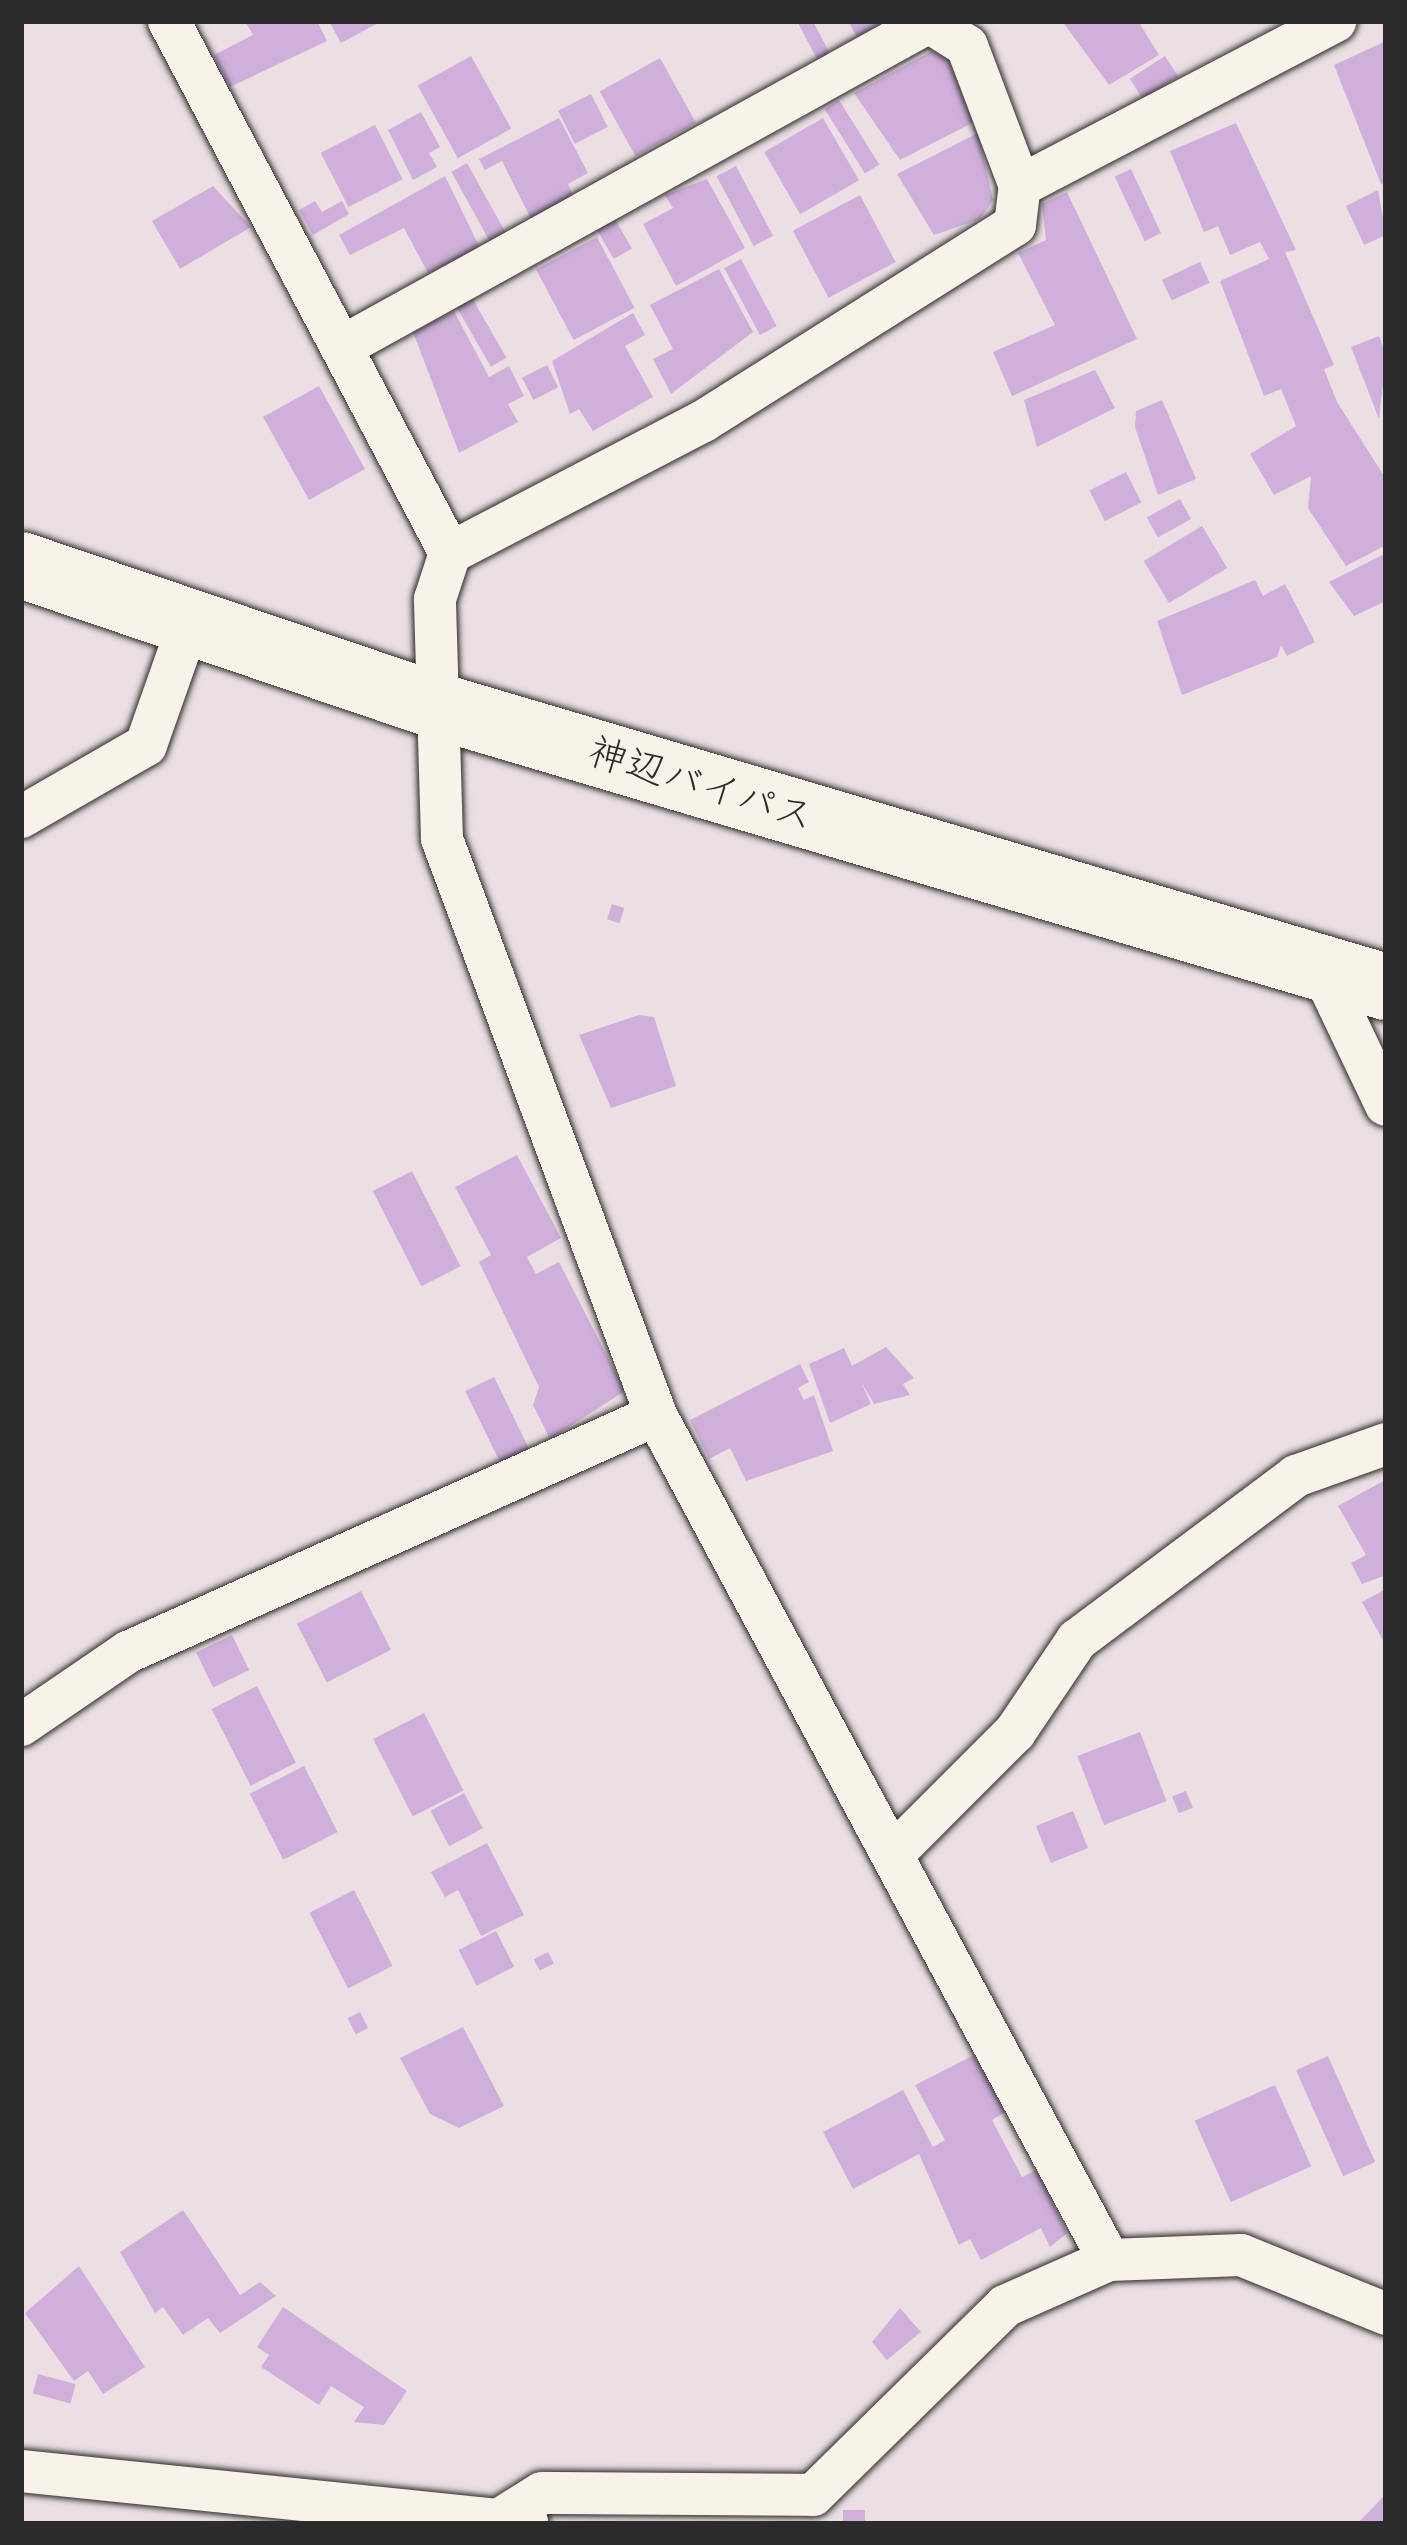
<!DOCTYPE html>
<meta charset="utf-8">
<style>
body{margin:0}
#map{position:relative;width:1407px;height:2545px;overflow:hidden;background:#ebdfe4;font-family:"Comic Neue","Klee One",sans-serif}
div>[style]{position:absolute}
.building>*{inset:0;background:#d0b0db;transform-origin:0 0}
.roads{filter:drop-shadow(0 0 3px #2b2b2b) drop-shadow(0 0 3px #2b2b2b)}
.street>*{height:42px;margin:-21px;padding:0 21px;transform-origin:21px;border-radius:21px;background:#f7f3e8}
.highway>*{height:66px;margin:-33px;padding:0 33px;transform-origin:33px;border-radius:33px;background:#f7f3e8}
span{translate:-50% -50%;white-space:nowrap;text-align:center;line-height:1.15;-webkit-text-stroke:12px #f7f3e8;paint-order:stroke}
.street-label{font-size:39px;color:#2b2b2b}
.frame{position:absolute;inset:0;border:24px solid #2b2b2b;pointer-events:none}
</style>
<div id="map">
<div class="building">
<div style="clip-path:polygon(245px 21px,317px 21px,327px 41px,230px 87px,214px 55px,253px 35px)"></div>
<div style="clip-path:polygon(329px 21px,382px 21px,341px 43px)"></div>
<div style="clip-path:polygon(797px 21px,813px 21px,831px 56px,819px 63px)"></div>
<div style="clip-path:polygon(848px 21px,885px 21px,857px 37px)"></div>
<div style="clip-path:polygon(1062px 21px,1138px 21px,1159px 55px,1109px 85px)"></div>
<div style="clip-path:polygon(1386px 41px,1386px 182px,1381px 184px,1334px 65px)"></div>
<div style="clip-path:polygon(932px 51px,948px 59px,974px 122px,900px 160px,854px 93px)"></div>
<div style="left:471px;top:56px;width:83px;height:61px;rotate:61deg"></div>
<div style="left:1165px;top:56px;width:24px;height:42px;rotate:57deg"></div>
<div style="left:660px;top:58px;width:74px;height:69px;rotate:61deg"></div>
<div style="left:591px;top:94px;width:37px;height:37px;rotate:63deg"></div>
<div style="left:839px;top:100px;width:76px;height:17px;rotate:58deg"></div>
<div style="clip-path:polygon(421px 112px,440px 147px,429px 153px,437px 167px,413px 180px,388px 130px)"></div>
<div style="clip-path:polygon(559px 118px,588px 173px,568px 184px,574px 197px,531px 219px,502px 161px,485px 170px,479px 159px)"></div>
<div style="left:823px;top:118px;width:72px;height:68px;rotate:60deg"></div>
<div style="clip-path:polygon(1236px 123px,1296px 250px,1285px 252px,1334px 365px,1324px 369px,1337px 402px,1386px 479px,1386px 545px,1346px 566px,1308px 508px,1311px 476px,1274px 495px,1250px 454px,1296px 426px,1281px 389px,1264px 396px,1220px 281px,1269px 259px,1260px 242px,1230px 255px,1218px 226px,1204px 232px,1170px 151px)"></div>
<div style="left:375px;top:125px;width:61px;height:61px;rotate:63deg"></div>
<div style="clip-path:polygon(978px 133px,993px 200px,980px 219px,934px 235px,897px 174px)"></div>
<div style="left:467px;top:163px;width:80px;height:18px;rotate:61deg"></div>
<div style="left:736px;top:166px;width:79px;height:22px;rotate:62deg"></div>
<div style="left:1131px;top:169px;width:71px;height:18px;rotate:65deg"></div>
<div style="clip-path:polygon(445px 176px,480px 248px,428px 273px,404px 228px,350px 255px,339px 235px)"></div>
<div style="clip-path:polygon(707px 179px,745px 248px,676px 286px,643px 224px,673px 208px,665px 195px)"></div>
<div style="clip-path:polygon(213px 186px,251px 227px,180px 269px,152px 221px)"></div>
<div style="clip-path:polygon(1378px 190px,1386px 235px,1364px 245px,1346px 206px)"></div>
<div style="clip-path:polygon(1067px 192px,1137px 339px,1012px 396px,993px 352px,1055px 325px,1018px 253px,1046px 240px,1042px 204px)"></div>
<div style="left:860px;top:195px;width:76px;height:76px;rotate:62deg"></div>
<div style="clip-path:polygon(315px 201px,322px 212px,342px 201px,349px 214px,313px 235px,299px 210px)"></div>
<div style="left:615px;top:219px;width:34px;height:21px;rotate:60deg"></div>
<div style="left:597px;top:237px;width:80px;height:69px;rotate:62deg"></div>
<div style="left:741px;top:259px;width:76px;height:19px;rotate:62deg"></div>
<div style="left:1200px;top:262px;width:23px;height:42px;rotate:65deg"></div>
<div style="clip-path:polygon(719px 269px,753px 332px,671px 394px,653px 359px,673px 349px,650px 305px)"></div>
<div style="left:472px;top:298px;width:69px;height:18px;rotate:60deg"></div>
<div style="clip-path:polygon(454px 311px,489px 377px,509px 366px,524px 396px,508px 404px,518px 422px,459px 453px,413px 332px)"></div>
<div style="clip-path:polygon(633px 313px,645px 335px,625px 346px,653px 397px,593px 431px,579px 409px,570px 414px,552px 361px)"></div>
<div style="clip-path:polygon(1379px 336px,1386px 354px,1379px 419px,1351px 347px)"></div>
<div style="left:547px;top:365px;width:25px;height:28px;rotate:63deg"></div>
<div style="clip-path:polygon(1095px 370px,1115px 408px,1037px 447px,1024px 400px)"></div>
<div style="left:319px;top:386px;width:95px;height:64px;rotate:61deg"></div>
<div style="clip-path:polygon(1162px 400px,1196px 479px,1158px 495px,1135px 427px,1136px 411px)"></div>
<div style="left:1126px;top:472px;width:34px;height:41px;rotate:63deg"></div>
<div style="left:1180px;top:499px;width:23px;height:38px;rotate:61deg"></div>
<div style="left:1202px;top:526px;width:49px;height:68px;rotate:59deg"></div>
<div style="clip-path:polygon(1386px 553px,1386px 601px,1354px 616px,1329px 582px)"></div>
<div style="clip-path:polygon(1255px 580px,1263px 596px,1285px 584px,1315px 642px,1287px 656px,1281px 645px,1277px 657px,1182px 695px,1157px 621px)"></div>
<div style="left:612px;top:904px;width:13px;height:16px;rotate:18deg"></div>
<div style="clip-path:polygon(639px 1015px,654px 1017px,676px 1086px,611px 1108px,579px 1035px)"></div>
<div style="clip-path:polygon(517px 1155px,561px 1238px,527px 1257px,536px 1274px,559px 1262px,625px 1391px,550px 1439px,533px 1405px,539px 1387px,479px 1262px,491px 1255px,455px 1187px)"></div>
<div style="left:412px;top:1171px;width:107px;height:44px;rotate:63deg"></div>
<div style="clip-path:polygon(886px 1347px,914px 1378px,903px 1384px,910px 1395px,874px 1404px,861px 1382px,871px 1404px,830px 1423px,809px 1364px,844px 1348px,852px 1366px)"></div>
<div style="clip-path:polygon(800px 1364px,809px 1382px,798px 1388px,804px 1400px,814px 1395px,833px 1451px,746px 1481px,730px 1448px,709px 1459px,690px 1420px)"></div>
<div style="left:494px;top:1377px;width:81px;height:32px;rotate:64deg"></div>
<div style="clip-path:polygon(1385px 1480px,1386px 1575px,1362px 1584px,1351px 1563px,1366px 1555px,1338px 1506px)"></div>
<div style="clip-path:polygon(1386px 1589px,1386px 1646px,1362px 1602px)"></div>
<div style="left:361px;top:1591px;width:66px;height:72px;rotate:63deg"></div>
<div style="left:232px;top:1635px;width:39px;height:40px;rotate:64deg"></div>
<div style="left:257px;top:1686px;width:86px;height:51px;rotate:63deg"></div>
<div style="left:424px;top:1713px;width:87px;height:57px;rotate:63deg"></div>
<div style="left:1140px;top:1732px;width:74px;height:67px;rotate:69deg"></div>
<div style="left:304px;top:1766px;width:74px;height:61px;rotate:63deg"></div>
<div style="left:1186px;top:1791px;width:18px;height:15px;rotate:68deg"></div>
<div style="left:464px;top:1793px;width:40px;height:38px;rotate:62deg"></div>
<div style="left:1073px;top:1811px;width:40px;height:40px;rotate:68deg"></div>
<div style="clip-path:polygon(487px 1843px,524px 1915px,481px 1936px,458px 1890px,445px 1897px,431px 1872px)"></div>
<div style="left:354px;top:1890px;width:85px;height:50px;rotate:63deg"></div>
<div style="left:496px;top:1931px;width:40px;height:42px;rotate:63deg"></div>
<div style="left:548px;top:1952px;width:13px;height:16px;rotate:63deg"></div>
<div style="left:360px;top:2012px;width:18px;height:14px;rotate:63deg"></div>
<div style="clip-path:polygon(463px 2027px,504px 2106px,459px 2128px,430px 2114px,400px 2058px)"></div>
<div style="clip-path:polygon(974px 2055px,1005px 2112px,992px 2120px,1022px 2177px,1036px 2170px,1067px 2233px,1050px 2247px,1041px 2228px,981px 2260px,970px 2239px,959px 2245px,919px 2154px,853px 2189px,823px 2132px,903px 2090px,933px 2147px,945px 2140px,915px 2085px)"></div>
<div style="left:1328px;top:2056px;width:116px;height:35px;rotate:66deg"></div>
<div style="left:1275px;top:2085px;width:89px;height:88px;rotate:66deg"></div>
<div style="clip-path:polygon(183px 2210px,240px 2295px,260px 2282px,276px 2296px,220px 2333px,208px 2318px,183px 2335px,163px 2307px,155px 2313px,120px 2252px)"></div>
<div style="clip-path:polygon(79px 2266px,145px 2367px,103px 2394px,88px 2371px,74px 2381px,25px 2313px)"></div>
<div style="clip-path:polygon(283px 2307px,407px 2391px,384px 2425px,354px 2422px,364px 2407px,331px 2386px,319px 2405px,261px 2367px,269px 2355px,257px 2347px)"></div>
<div style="clip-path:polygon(900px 2308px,921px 2332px,887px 2360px,872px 2342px)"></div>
<div style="left:38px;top:2374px;width:39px;height:20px;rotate:15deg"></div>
<div style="clip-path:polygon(1386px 2494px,1386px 2524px,1357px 2524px)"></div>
<div style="left:843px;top:2510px;width:22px;height:14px"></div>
</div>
<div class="roads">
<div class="street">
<div style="left:169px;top:21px;width:602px;rotate:62.16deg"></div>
<div style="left:347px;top:344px;width:665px;rotate:-28.95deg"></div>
<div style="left:929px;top:22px;width:45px;rotate:32.3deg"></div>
<div style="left:967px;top:46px;width:150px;rotate:69.3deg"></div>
<div style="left:21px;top:817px;width:144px;rotate:-29.9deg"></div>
<div style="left:146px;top:745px;width:129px;rotate:-70.6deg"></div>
<div style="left:1323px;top:973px;width:146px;rotate:64.5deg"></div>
<div style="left:21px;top:1725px;width:130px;rotate:-34.3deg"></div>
<div style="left:128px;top:1652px;width:579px;rotate:-24.17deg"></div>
<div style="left:895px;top:1852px;width:170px;rotate:-45deg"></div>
<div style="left:1015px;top:1732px;width:111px;rotate:-56deg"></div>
<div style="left:1077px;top:1640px;width:274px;rotate:-36.8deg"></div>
<div style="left:1296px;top:1476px;width:96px;rotate:-19.6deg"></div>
<div style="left:1109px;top:2260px;width:959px;rotate:-118.2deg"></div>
<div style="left:656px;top:1415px;width:614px;rotate:-110.38deg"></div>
<div style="left:442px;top:839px;width:240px;rotate:-91.7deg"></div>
<div style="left:435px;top:599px;width:48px;rotate:-71.9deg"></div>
<div style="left:450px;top:553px;width:284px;rotate:-27.5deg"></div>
<div style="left:702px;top:422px;width:370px;rotate:-32.2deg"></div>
<div style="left:1015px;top:225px;width:39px;rotate:-83deg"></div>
<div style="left:1020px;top:186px;width:356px;rotate:-27.6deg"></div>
<div style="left:21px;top:2471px;width:509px;rotate:5.87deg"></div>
<div style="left:500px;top:2519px;width:49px;rotate:-31.8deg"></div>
<div style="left:542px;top:2493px;width:271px;rotate:0.4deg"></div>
<div style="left:813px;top:2495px;width:269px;rotate:-44.5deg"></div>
<div style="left:1005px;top:2306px;width:114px;rotate:-23.9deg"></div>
<div style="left:1109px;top:2260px;width:132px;rotate:-2.2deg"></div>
<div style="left:1241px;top:2255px;width:157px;rotate:22.1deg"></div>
</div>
<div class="highway">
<div style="left:21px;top:565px;width:447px;rotate:18.7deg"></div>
<div style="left:444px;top:708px;width:982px;rotate:16.5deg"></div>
</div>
</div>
<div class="street-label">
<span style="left:701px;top:785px;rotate:17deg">神辺バイパス</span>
</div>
<div class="frame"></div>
</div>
